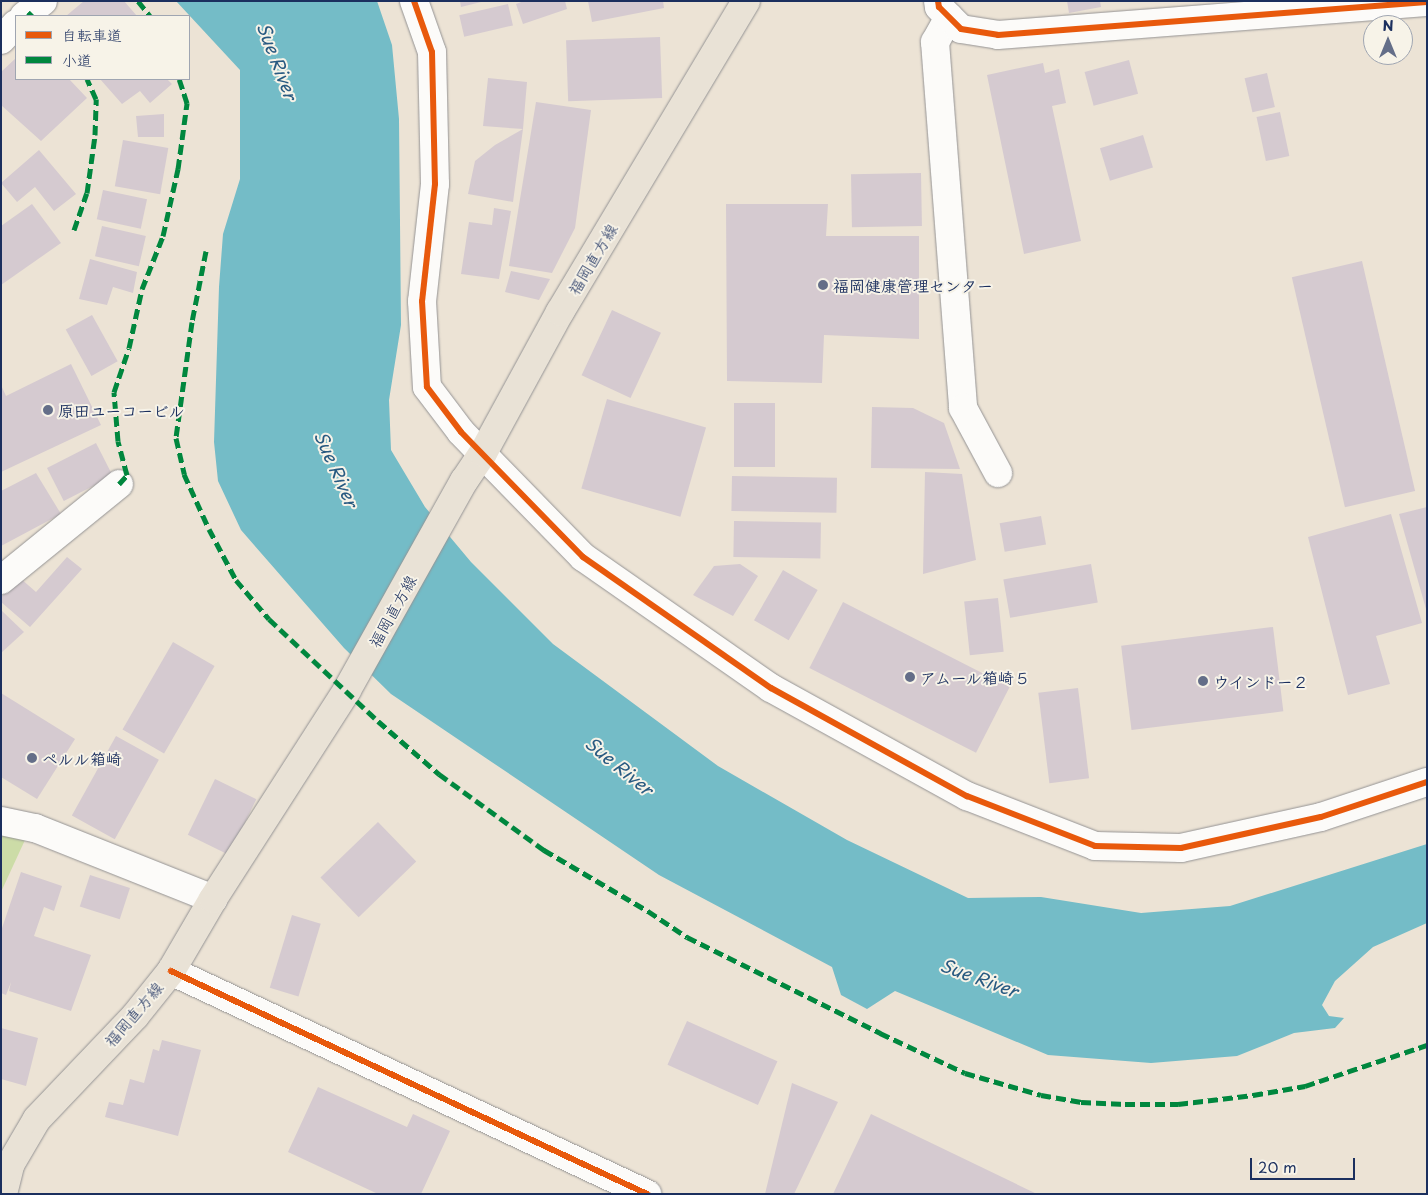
<!DOCTYPE html>
<meta charset="utf-8">
<style>
body{margin:0}
#map{position:relative;width:1428px;height:1195px;overflow:hidden;background:#ece3d5;font-family:"Playpen Sans","Klee One",sans-serif}
div>[style]{position:absolute}
.green>*{inset:0;background:#ccdca7}
.water>*{inset:0;background:#74bcc7}
.building>*{inset:0;background:#d5cad0;transform-origin:0 0}
.roads{filter:drop-shadow(0 0 1px #949394) drop-shadow(0 0 1px #949394)}
.minor>*{height:28px;margin:-14px;padding:0 14px;transform-origin:14px;border-radius:14px;background:#fcfbf9}
.major>*{height:28px;margin:-14px;padding:0 14px;transform-origin:14px;border-radius:14px;background:#e9e2d6}
.quiet>*{height:5px;margin-top:-2.5px;transform-origin:0;background:repeating-linear-gradient(90deg,#00873e 0 10px,transparent 0 15px)}
.cycleway>*{height:6px;margin:-3px;padding:0 3px;transform-origin:3px;border-radius:3px;background:#e8590c}
.dots>*{width:14px;height:14px;translate:-50% -50%;box-sizing:border-box;border:2px solid #f7f3e8;border-radius:50%}
span{translate:-50% -50%;white-space:nowrap;text-align:center;line-height:1.15;-webkit-text-stroke:4px #f7f3e8;paint-order:stroke}
.street-label{font-size:16px;color:#1b2f5e}
.poi-label{font-size:16px;color:#1b2f5e;font-weight:700}
.left{translate:0 -50%;text-align:left}
.water-label{font-size:18px;color:#285a81;font-style:italic}
.frame{position:absolute;inset:0;border:2px solid #1b2f5e;pointer-events:none}
.legend{position:absolute;left:15px;top:15px;width:175px;height:65px;box-sizing:border-box;background:#f7f3e8;border:1px solid #9fa5b1;margin:0;padding:6px 9px;list-style:none;font-size:15px;color:#1b2f5e}
.legend li{display:flex;align-items:center;gap:10px;height:25px}
.legend b{width:25px;border:1px solid #9fa5b1}
.north{position:absolute;left:1363px;top:15px;width:50px;height:50px;box-sizing:border-box;background:#f7f3e8;border:1px solid #9fa5b1;border-radius:50%;rotate:0deg;font-size:14px;font-weight:700;line-height:20px;text-align:center;color:#1b2f5e}
.north::after{content:'';display:block;margin:auto;width:18px;height:22px;background:#646e88;clip-path:polygon(50% 0,100% 100%,50% 72%,0 100%)}
.scale{position:absolute;left:1250px;top:1158px;width:105px;height:22px;box-sizing:border-box;border:2px solid #1b2f5e;border-top:0;padding-left:6px;font-size:15px;line-height:18px;white-space:nowrap;color:#1b2f5e;-webkit-text-stroke:4px #f7f3e8;paint-order:stroke}
</style>
<div id="map">
<div class="green">
<div style="clip-path:polygon(1px 835px,25px 840px,1px 892px)"></div>
</div>
<div class="water">
<div style="clip-path:polygon(176px 1px,377px 1px,392px 45px,399px 119px,401px 325px,389px 400px,391px 450px,425px 507px,471px 562px,553px 644px,718px 766px,847px 840px,968px 898px,1041px 897px,1141px 913px,1230px 906px,1427px 844px,1427px 923px,1373px 947px,1335px 981px,1322px 1005px,1329px 1016px,1344px 1018px,1335px 1028px,1294px 1033px,1237px 1056px,1151px 1063px,1048px 1055px,895px 991px,867px 1009px,841px 995px,832px 967px,659px 875px,391px 694px,344px 648px,241px 530px,218px 481px,214px 442px,219px 287px,223px 234px,240px 179px,240px 70px)"></div>
</div>
<div class="building">
<div style="clip-path:polygon(84px 1px,124px 1px,137px 16px,66px 16px)"></div>
<div style="clip-path:polygon(460px 1px,481px 1px,481px 2px,461px 7px)"></div>
<div style="clip-path:polygon(524px 1px,565px 1px,567px 9px,523px 24px,516px 4px)"></div>
<div style="clip-path:polygon(588px 1px,663px 1px,664px 8px,592px 22px)"></div>
<div style="clip-path:polygon(1067px 1px,1100px 1px,1101px 7px,1069px 13px)"></div>
<div style="left:508px;top:4px;width:22px;height:50px;rotate:77deg"></div>
<div style="left:660px;top:37px;width:61px;height:94px;rotate:88deg"></div>
<div style="clip-path:polygon(16px 58px,16px 79px,69px 79px,87px 98px,41px 141px,1px 105px,1px 72px)"></div>
<div style="left:1129px;top:60px;width:35px;height:46px;rotate:75deg"></div>
<div style="clip-path:polygon(1043px 63px,1045px 73px,1059px 69px,1066px 103px,1052px 106px,1081px 241px,1024px 254px,987px 75px)"></div>
<div style="left:1267px;top:73px;width:35px;height:23px;rotate:77deg"></div>
<div style="clip-path:polygon(488px 78px,527px 82px,523px 129px,513px 202px,468px 194px,475px 161px,495px 145px,523px 129px,483px 126px)"></div>
<div style="clip-path:polygon(100px 79px,167px 79px,172px 84px,150px 103px,140px 91px,122px 104px)"></div>
<div style="clip-path:polygon(536px 102px,591px 110px,575px 228px,552px 273px,509px 266px)"></div>
<div style="left:1280px;top:112px;width:45px;height:24px;rotate:78deg"></div>
<div style="clip-path:polygon(164px 114px,164px 137px,138px 137px,136px 116px)"></div>
<div style="left:1143px;top:135px;width:34px;height:45px;rotate:73deg"></div>
<div style="left:123px;top:140px;width:46px;height:47px;rotate:10deg"></div>
<div style="clip-path:polygon(39px 150px,76px 194px,54px 211px,35px 187px,17px 202px,1px 183px)"></div>
<div style="left:921px;top:173px;width:53px;height:70px;rotate:89deg"></div>
<div style="left:103px;top:190px;width:45px;height:30px;rotate:12deg"></div>
<div style="clip-path:polygon(32px 204px,61px 243px,1px 285px,1px 226px)"></div>
<div style="clip-path:polygon(726px 204px,828px 204px,826px 236px,919px 236px,919px 339px,824px 335px,822px 383px,727px 381px)"></div>
<div style="clip-path:polygon(494px 208px,511px 211px,499px 279px,461px 274px,469px 222px,492px 225px)"></div>
<div style="left:102px;top:226px;width:45px;height:31px;rotate:13deg"></div>
<div style="clip-path:polygon(90px 259px,137px 272px,133px 293px,113px 287px,107px 305px,79px 299px)"></div>
<div style="left:1362px;top:261px;width:236px;height:72px;rotate:77deg"></div>
<div style="clip-path:polygon(511px 271px,550px 279px,539px 300px,505px 292px)"></div>
<div style="left:612px;top:310px;width:54px;height:72px;rotate:25deg"></div>
<div style="left:92px;top:315px;width:53px;height:30px;rotate:61deg"></div>
<div style="clip-path:polygon(71px 364px,101px 425px,1px 472px,1px 385px,6px 396px)"></div>
<div style="left:607px;top:399px;width:103px;height:93px;rotate:16deg"></div>
<div style="left:734px;top:403px;width:41px;height:64px"></div>
<div style="clip-path:polygon(872px 407px,913px 408px,944px 423px,960px 469px,871px 468px)"></div>
<div style="left:96px;top:443px;width:37px;height:55px;rotate:63deg"></div>
<div style="clip-path:polygon(925px 472px,962px 474px,976px 560px,923px 574px)"></div>
<div style="clip-path:polygon(36px 473px,61px 514px,1px 546px,1px 491px)"></div>
<div style="left:732px;top:476px;width:105px;height:35px;rotate:1deg"></div>
<div style="clip-path:polygon(1427px 507px,1427px 609px,1426px 609px,1399px 514px)"></div>
<div style="clip-path:polygon(1391px 514px,1422px 623px,1376px 636px,1390px 684px,1348px 695px,1308px 537px)"></div>
<div style="left:1041px;top:516px;width:29px;height:42px;rotate:80deg"></div>
<div style="left:734px;top:521px;width:87px;height:36px;rotate:1deg"></div>
<div style="clip-path:polygon(67px 557px,82px 569px,30px 627px,1px 602px,1px 597px,20px 578px,36px 592px)"></div>
<div style="clip-path:polygon(740px 564px,758px 576px,733px 616px,693px 595px,714px 566px)"></div>
<div style="left:1091px;top:564px;width:39px;height:89px;rotate:80deg"></div>
<div style="left:783px;top:570px;width:40px;height:58px;rotate:30deg"></div>
<div style="left:998px;top:598px;width:54px;height:34px;rotate:84deg"></div>
<div style="left:843px;top:602px;width:187px;height:74px;rotate:27deg"></div>
<div style="clip-path:polygon(1px 610px,24px 632px,1px 653px)"></div>
<div style="left:1273px;top:627px;width:85px;height:153px;rotate:83deg"></div>
<div style="left:173px;top:642px;width:48px;height:101px;rotate:30deg"></div>
<div style="left:1078px;top:688px;width:91px;height:40px;rotate:83deg"></div>
<div style="clip-path:polygon(1px 693px,75px 739px,37px 799px,1px 777px)"></div>
<div style="left:116px;top:736px;width:49px;height:91px;rotate:29deg"></div>
<div style="left:215px;top:779px;width:46px;height:62px;rotate:26deg"></div>
<div style="left:378px;top:822px;width:55px;height:80px;rotate:46deg"></div>
<div style="clip-path:polygon(21px 872px,62px 886px,54px 911px,44px 907px,34px 936px,91px 955px,71px 1011px,9px 991px,11px 982px,6px 995px,1px 993px,1px 931px)"></div>
<div style="left:90px;top:875px;width:42px;height:33px;rotate:18deg"></div>
<div style="left:292px;top:915px;width:30px;height:76px;rotate:17deg"></div>
<div style="left:687px;top:1021px;width:99px;height:48px;rotate:24deg"></div>
<div style="clip-path:polygon(1px 1028px,38px 1038px,26px 1086px,1px 1079px)"></div>
<div style="clip-path:polygon(162px 1040px,201px 1050px,178px 1136px,105px 1117px,109px 1102px,123px 1105px,130px 1079px,144px 1083px,153px 1049px,159px 1051px)"></div>
<div style="clip-path:polygon(792px 1083px,838px 1102px,794px 1194px,765px 1194px)"></div>
<div style="clip-path:polygon(318px 1087px,407px 1127px,413px 1114px,450px 1131px,421px 1194px,378px 1194px,288px 1152px)"></div>
<div style="clip-path:polygon(871px 1114px,1037px 1194px,833px 1194px)"></div>
</div>
<div class="roads">
<div class="minor">
<div style="left:414px;top:1px;width:54px;rotate:70.6deg"></div>
<div style="left:432px;top:52px;width:132px;rotate:88.7deg"></div>
<div style="left:435px;top:184px;width:118px;rotate:96.3deg"></div>
<div style="left:422px;top:301px;width:86px;rotate:86.7deg"></div>
<div style="left:427px;top:387px;width:56px;rotate:52.9deg"></div>
<div style="left:461px;top:432px;width:175px;rotate:45.7deg"></div>
<div style="left:583px;top:557px;width:229px;rotate:34.9deg"></div>
<div style="left:771px;top:688px;width:224px;rotate:28.9deg"></div>
<div style="left:967px;top:796px;width:137px;rotate:21.3deg"></div>
<div style="left:1095px;top:846px;width:86px;rotate:1.3deg"></div>
<div style="left:1181px;top:848px;width:143px;rotate:-12.5deg"></div>
<div style="left:1321px;top:817px;width:112px;rotate:-18.3deg"></div>
<div style="left:938px;top:1px;width:6px;rotate:81deg"></div>
<div style="left:939px;top:7px;width:31px;rotate:45deg"></div>
<div style="left:961px;top:29px;width:37px;rotate:9deg"></div>
<div style="left:998px;top:35px;width:430px;rotate:-4.4deg"></div>
<div style="left:24px;top:16px;width:24px;rotate:-38deg"></div>
<div style="left:949px;top:17px;width:29px;rotate:119deg"></div>
<div style="left:935px;top:42px;width:367px;rotate:85.6deg"></div>
<div style="left:963px;top:408px;width:74px;rotate:61.7deg"></div>
<div style="left:1px;top:40px;width:22px;rotate:-47deg"></div>
<div style="left:1px;top:580px;width:152px;rotate:-39.1deg"></div>
<div style="left:1px;top:821px;width:35px;rotate:12deg"></div>
<div style="left:35px;top:828px;width:192px;rotate:21.7deg"></div>
<div style="left:171px;top:971px;width:526px;rotate:25.1deg"></div>
</div>
<div class="major">
<div style="left:3px;top:1194px;width:30px;rotate:-76deg"></div>
<div style="left:10px;top:1165px;width:53px;rotate:-59.6deg"></div>
<div style="left:37px;top:1119px;width:142px;rotate:-46.4deg"></div>
<div style="left:135px;top:1016px;width:58px;rotate:-51.3deg"></div>
<div style="left:171px;top:971px;width:83px;rotate:-59.7deg"></div>
<div style="left:213px;top:899px;width:248px;rotate:-57.3deg"></div>
<div style="left:347px;top:690px;width:240px;rotate:-60.8deg"></div>
<div style="left:464px;top:481px;width:34px;rotate:-56deg"></div>
<div style="left:483px;top:453px;width:161px;rotate:-61.4deg"></div>
<div style="left:560px;top:312px;width:362px;rotate:-59.1deg"></div>
</div>
</div>
<div class="quiet">
<div style="left:138px;top:1px;width:19px;rotate:51deg"></div>
<div style="left:28px;top:12px;width:6px;rotate:45deg"></div>
<div style="left:74px;top:230px;width:39px;rotate:-71deg"></div>
<div style="left:87px;top:193px;width:59px;rotate:-82.1deg"></div>
<div style="left:95px;top:135px;width:36px;rotate:-88deg"></div>
<div style="left:96px;top:99px;width:22px;rotate:-114deg"></div>
<div style="left:206px;top:251px;width:72px;rotate:101.2deg"></div>
<div style="left:192px;top:322px;width:117px;rotate:97.9deg"></div>
<div style="left:176px;top:438px;width:37px;rotate:77deg"></div>
<div style="left:184px;top:474px;width:60px;rotate:65.6deg"></div>
<div style="left:209px;top:529px;width:58px;rotate:62.1deg"></div>
<div style="left:236px;top:580px;width:51px;rotate:49.8deg"></div>
<div style="left:269px;top:619px;width:149px;rotate:43.1deg"></div>
<div style="left:378px;top:721px;width:81px;rotate:41deg"></div>
<div style="left:439px;top:774px;width:130px;rotate:35.9deg"></div>
<div style="left:544px;top:850px;width:121px;rotate:30.4deg"></div>
<div style="left:648px;top:911px;width:47px;rotate:33.7deg"></div>
<div style="left:687px;top:937px;width:216px;rotate:26.4deg"></div>
<div style="left:880px;top:1033px;width:94px;rotate:25.2deg"></div>
<div style="left:965px;top:1073px;width:79px;rotate:16.1deg"></div>
<div style="left:1041px;top:1095px;width:41px;rotate:9.9deg"></div>
<div style="left:1081px;top:1102px;width:44px;rotate:2.6deg"></div>
<div style="left:1125px;top:1104px;width:53px"></div>
<div style="left:1178px;top:1104px;width:76px;rotate:-6.8deg"></div>
<div style="left:1253px;top:1095px;width:53px;rotate:-9.8deg"></div>
<div style="left:1305px;top:1086px;width:129px;rotate:-18.6deg"></div>
<div style="left:119px;top:484px;width:12px;rotate:-48deg"></div>
<div style="left:127px;top:475px;width:35px;rotate:-105deg"></div>
<div style="left:118px;top:441px;width:49px;rotate:-94.7deg"></div>
<div style="left:114px;top:392px;width:46px;rotate:-71.2deg"></div>
<div style="left:129px;top:348px;width:60px;rotate:-77.6deg"></div>
<div style="left:142px;top:289px;width:57px;rotate:-68.4deg"></div>
<div style="left:163px;top:236px;width:69px;rotate:-77.4deg"></div>
<div style="left:178px;top:169px;width:67px;rotate:-82.2deg"></div>
<div style="left:187px;top:103px;width:25px;rotate:-108deg"></div>
</div>
<div class="cycleway">
<div style="left:414px;top:1px;width:54px;rotate:70.6deg"></div>
<div style="left:432px;top:52px;width:132px;rotate:88.7deg"></div>
<div style="left:435px;top:184px;width:118px;rotate:96.3deg"></div>
<div style="left:422px;top:301px;width:86px;rotate:86.7deg"></div>
<div style="left:427px;top:387px;width:56px;rotate:52.9deg"></div>
<div style="left:461px;top:432px;width:175px;rotate:45.7deg"></div>
<div style="left:583px;top:557px;width:229px;rotate:34.9deg"></div>
<div style="left:771px;top:688px;width:224px;rotate:28.9deg"></div>
<div style="left:967px;top:796px;width:137px;rotate:21.3deg"></div>
<div style="left:1095px;top:846px;width:86px;rotate:1.3deg"></div>
<div style="left:1181px;top:848px;width:143px;rotate:-12.5deg"></div>
<div style="left:1321px;top:817px;width:112px;rotate:-18.3deg"></div>
<div style="left:938px;top:1px;width:6px;rotate:81deg"></div>
<div style="left:939px;top:7px;width:31px;rotate:45deg"></div>
<div style="left:961px;top:29px;width:37px;rotate:9deg"></div>
<div style="left:998px;top:35px;width:430px;rotate:-4.4deg"></div>
<div style="left:171px;top:971px;width:526px;rotate:25.1deg"></div>
</div>
<div class="dots">
<div style="left:823px;top:285px;background:#646e88"></div>
<div style="left:48px;top:410px;background:#646e88"></div>
<div style="left:910px;top:677px;background:#646e88"></div>
<div style="left:1203px;top:681px;background:#646e88"></div>
<div style="left:32px;top:758px;background:#646e88"></div>
</div>
<div class="street-label">
<span style="left:592px;top:259px;rotate:-59deg">福岡直方線</span>
<span style="left:392px;top:611px;rotate:-61deg">福岡直方線</span>
<span style="left:133px;top:1014px;rotate:-49deg">福岡直方線</span>
</div>
<div class="poi-label">
<span class="left" style="left:833px;top:285px">福岡健康管理センター</span>
<span class="left" style="left:58px;top:410px">原田ユーコービル</span>
<span class="left" style="left:920px;top:677px">アムール箱崎５</span>
<span class="left" style="left:1213px;top:681px">ウインドー２</span>
<span class="left" style="left:42px;top:758px">ペルル箱崎</span>
</div>
<div class="water-label">
<span style="left:277px;top:61px;rotate:69deg">Sue River</span>
<span style="left:336px;top:469px;rotate:66deg">Sue River</span>
<span style="left:619px;top:766px;rotate:39deg">Sue River</span>
<span style="left:979px;top:978px;rotate:20deg">Sue River</span>
</div>
<div class="frame"></div>
<ul class="legend">
<li><b style="height:6px;background:#e8590c"></b>自転車道</li>
<li><b style="height:6px;background:#00873e"></b>小道</li>
</ul>
<div class="north">N</div>
<div class="scale">20 m</div>
</div>
